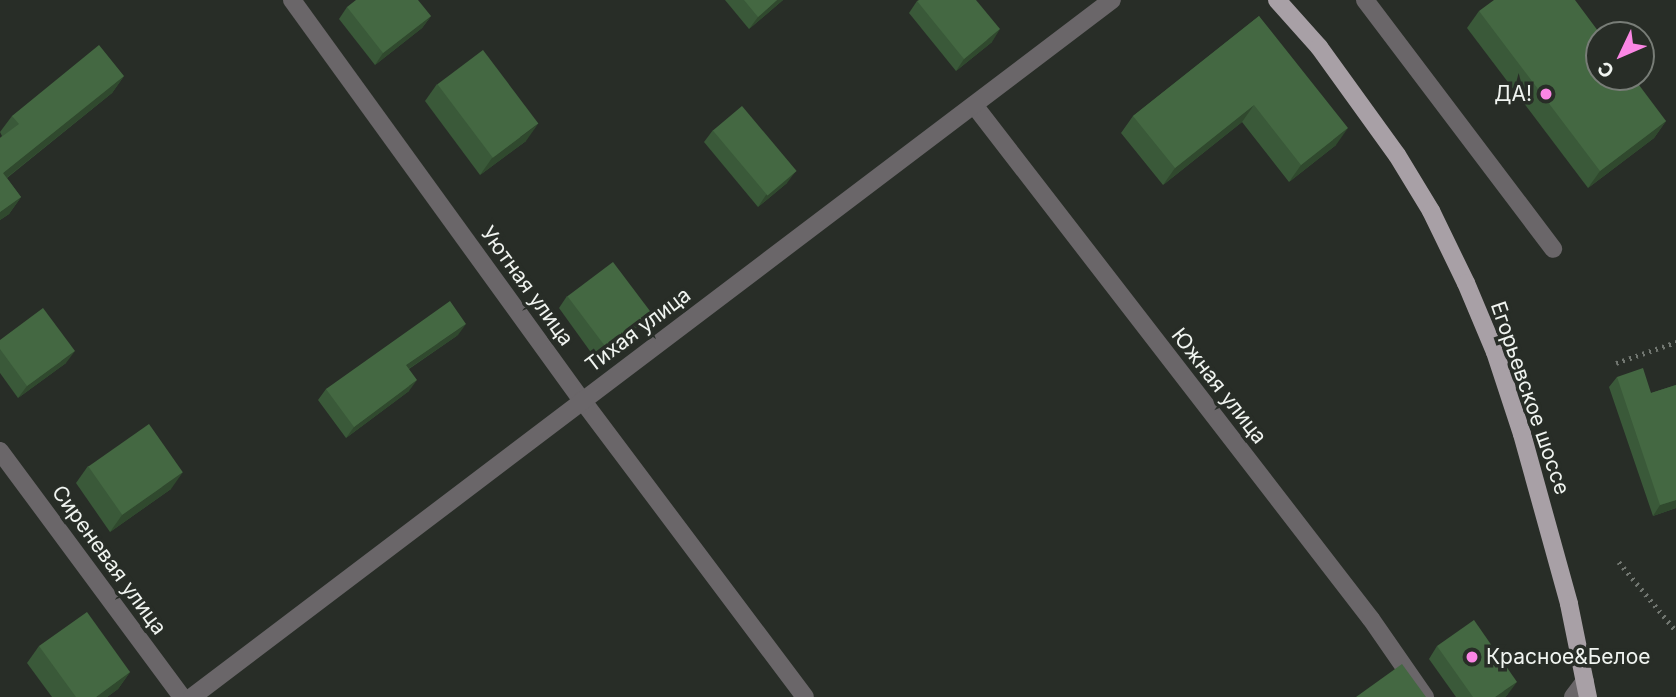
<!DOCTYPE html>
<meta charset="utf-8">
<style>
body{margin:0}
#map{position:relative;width:1676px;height:697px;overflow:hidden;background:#282d27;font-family:Inter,sans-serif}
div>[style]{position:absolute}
.path>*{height:4.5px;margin-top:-2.25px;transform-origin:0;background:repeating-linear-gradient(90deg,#717670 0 2px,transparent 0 7px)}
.minor>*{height:18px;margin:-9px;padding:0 9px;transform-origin:9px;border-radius:9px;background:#6a6669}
.major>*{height:18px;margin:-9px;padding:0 9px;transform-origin:9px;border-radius:9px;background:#a8a0a6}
.wall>*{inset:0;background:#3a5939}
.shaded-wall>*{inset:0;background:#30492e}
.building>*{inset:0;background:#446842;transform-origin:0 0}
.dots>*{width:19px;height:19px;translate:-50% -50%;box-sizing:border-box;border:4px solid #282d27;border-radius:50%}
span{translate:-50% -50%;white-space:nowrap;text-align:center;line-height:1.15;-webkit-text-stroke:7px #282d27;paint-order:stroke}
.poi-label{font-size:21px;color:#f0f4f0}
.right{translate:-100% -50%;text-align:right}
.left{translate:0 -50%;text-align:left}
.street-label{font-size:21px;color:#f0f4f0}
.north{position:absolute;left:1585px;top:21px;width:70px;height:70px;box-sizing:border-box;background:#282d27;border:2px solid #787d77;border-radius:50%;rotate:226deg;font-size:19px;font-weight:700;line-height:28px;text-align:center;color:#f0f4f0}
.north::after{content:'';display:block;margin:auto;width:24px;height:32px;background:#fb86e4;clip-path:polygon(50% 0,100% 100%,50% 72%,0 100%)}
</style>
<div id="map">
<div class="path">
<div style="left:1616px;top:363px;width:64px;rotate:-19.3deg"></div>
<div style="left:1619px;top:562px;width:89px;rotate:50.4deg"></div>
</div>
<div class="minor">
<div style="left:292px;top:0;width:494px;rotate:54.1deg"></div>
<div style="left:582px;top:400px;width:371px;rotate:53.1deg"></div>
<div style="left:1365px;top:0;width:312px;rotate:52.9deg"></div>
<div style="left:974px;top:105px;width:649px;rotate:52.32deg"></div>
<div style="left:1371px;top:619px;width:95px;rotate:55.3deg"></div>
<div style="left:0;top:451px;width:306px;rotate:53.5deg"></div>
<div style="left:192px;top:697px;width:1154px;rotate:-37.15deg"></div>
<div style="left:1573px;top:697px;width:20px;rotate:-53deg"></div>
</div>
<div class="major">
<div style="left:1277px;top:0;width:63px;rotate:48.2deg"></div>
<div style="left:1319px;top:47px;width:133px;rotate:54.2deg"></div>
<div style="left:1397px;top:155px;width:66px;rotate:58.7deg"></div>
<div style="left:1431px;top:211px;width:80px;rotate:64.1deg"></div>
<div style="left:1466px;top:283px;width:75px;rotate:67.2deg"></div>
<div style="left:1495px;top:352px;width:86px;rotate:71.8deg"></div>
<div style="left:1522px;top:434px;width:176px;rotate:74.5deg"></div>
<div style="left:1569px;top:604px;width:95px;rotate:78.5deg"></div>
</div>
<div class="wall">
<div style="clip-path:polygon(725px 0,783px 0,749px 29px)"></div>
<div style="clip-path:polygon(917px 1px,992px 42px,956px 71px,909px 13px)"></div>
<div style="clip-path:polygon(347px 7px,431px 16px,422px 28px,375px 65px,339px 19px)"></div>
<div style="clip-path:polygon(1479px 11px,1666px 121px,1654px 138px,1588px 188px,1467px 28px)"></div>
<div style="clip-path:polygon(1259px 16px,1336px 145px,1289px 182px,1242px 122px,1163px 185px,1121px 133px,1133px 116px)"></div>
<div style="clip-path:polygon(124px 76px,112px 93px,7px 178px,21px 197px,9px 214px,0 220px,0 138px,2px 136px,0 132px,12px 116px)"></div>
<div style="clip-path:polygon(437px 84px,526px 141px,480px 175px,425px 101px)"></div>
<div style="clip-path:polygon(713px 130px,787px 183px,758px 207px,704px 142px)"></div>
<div style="clip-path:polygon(567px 296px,641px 324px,595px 358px,559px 308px)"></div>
<div style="clip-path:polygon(458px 335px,409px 369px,409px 391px,346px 438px,318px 400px,326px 389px)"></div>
<div style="clip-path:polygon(0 340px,66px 363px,18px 398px,0 373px)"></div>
<div style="clip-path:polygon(1617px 377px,1651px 393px,1676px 385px,1676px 508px,1653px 516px,1609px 387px)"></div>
<div style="clip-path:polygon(88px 466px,171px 489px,110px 532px,76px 483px)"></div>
<div style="clip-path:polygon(39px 646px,130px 672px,118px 689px,107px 697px,52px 697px,27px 663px)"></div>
<div style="clip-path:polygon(1437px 646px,1508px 694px,1505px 697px,1456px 697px,1429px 659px)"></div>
</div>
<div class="shaded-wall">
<div style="clip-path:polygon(777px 0,783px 0,749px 29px,758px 17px)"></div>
<div style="clip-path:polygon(431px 16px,422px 28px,375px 65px,383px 53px)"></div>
<div style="clip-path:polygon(1000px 29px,992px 42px,956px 71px,964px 59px)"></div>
<div style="clip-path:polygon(124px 76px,112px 93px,0 183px,3px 173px)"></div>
<div style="clip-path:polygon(1254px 105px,1242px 122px,1163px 185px,1175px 168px)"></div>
<div style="clip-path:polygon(1666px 121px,1654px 138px,1588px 188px,1600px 171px)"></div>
<div style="clip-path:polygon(538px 124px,526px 141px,480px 175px,492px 158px)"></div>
<div style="clip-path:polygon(1348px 128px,1336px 145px,1289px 182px,1301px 165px)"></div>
<div style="clip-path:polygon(796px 171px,787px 183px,758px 207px,766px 195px)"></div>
<div style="clip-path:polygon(21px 197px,9px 214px,0 220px,0 212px)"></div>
<div style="clip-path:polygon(650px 312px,641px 324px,595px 358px,604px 346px)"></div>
<div style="clip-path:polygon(466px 324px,458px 335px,398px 376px,406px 365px)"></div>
<div style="clip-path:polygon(75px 351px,66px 363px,18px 398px,27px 386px)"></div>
<div style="clip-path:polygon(417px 380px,409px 391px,346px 438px,354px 427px)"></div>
<div style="clip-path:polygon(183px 472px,171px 489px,110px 532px,122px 515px)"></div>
<div style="clip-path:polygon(1676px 500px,1676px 508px,1653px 516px,1660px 505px)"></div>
<div style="clip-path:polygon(130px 672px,118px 689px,107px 697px,96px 697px)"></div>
<div style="clip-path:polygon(1517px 682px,1508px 694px,1505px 697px,1495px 697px)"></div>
</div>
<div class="building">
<div style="clip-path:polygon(356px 0,418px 0,431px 16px,383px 53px,347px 7px)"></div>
<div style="clip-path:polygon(744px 0,777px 0,758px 17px)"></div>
<div style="clip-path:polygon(919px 0,976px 0,1000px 29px,964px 59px,917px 1px)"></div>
<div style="clip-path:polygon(1494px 0,1575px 0,1601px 35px,1599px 35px,1599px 77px,1633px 77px,1666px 121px,1600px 171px,1479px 11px)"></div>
<div style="clip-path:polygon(1259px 16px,1348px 128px,1301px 165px,1254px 105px,1175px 168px,1133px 116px)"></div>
<div style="clip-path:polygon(99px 45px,124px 76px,3px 173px,21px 197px,0 212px,0 138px,19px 124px,12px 116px)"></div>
<div style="left:483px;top:50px;width:92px;height:57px;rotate:53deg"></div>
<div style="left:742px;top:106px;width:85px;height:38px;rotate:50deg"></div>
<div style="left:613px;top:262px;width:62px;height:57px;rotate:53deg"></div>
<div style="clip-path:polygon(450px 301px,466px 324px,406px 365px,417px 380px,354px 427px,326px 389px)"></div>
<div style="clip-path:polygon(43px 308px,75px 351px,27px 386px,0 349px,0 340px)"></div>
<div style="clip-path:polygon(1643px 368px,1651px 393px,1676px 385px,1676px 500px,1660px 505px,1617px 377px)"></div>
<div style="left:149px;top:424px;width:59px;height:74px;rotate:55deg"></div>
<div style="clip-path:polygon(87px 612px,130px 672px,96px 697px,76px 697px,39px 646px)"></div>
<div style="clip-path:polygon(1474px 620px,1517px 682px,1495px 697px,1473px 697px,1437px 646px)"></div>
<div style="clip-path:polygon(1402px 664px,1426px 697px,1356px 697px)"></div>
</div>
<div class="dots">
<div style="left:1546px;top:94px;background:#fb86e4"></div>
<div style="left:1472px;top:657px;background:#fb86e4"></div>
</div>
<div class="poi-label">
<span class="right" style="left:1532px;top:94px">ДА!</span>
<span class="left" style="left:1486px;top:657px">Красное&amp;Белое</span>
</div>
<div class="street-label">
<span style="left:527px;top:286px;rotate:54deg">Уютная улица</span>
<span style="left:638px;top:330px;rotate:-37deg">Тихая улица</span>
<span style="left:1219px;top:386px;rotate:52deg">Южная улица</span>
<span style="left:1530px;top:398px;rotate:71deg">Егорьевское шоссе</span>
<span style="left:109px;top:560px;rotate:54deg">Сиреневая улица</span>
</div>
<div class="north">С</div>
</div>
